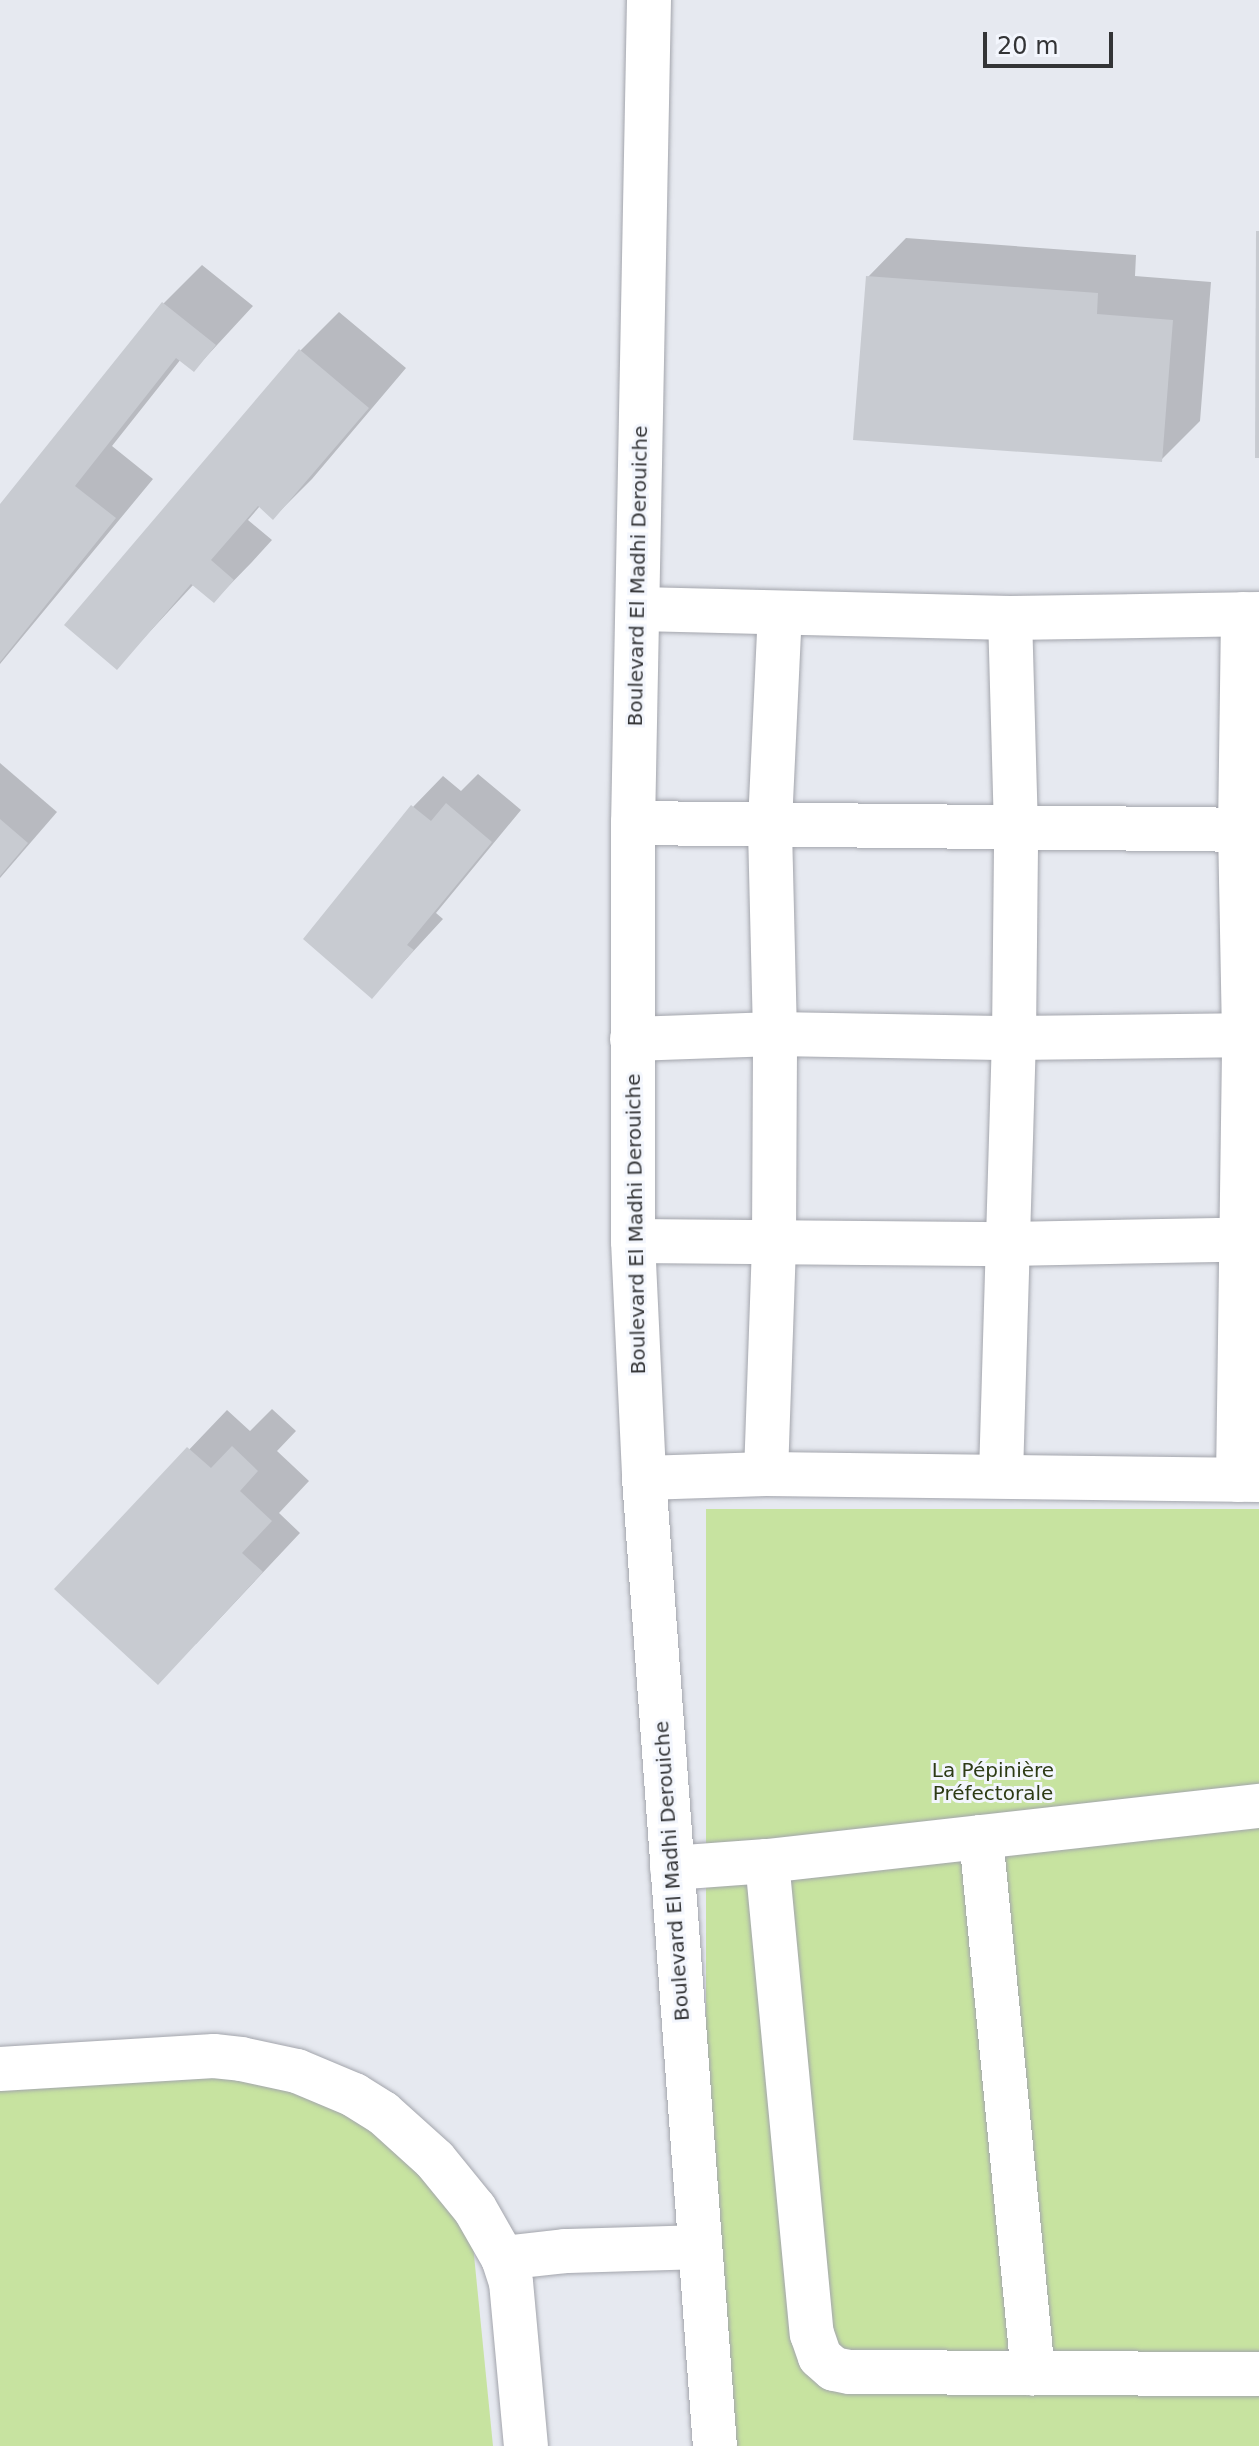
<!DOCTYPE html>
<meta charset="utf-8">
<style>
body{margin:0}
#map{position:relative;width:1259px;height:2446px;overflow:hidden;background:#e6e9f0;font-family:"DejaVu Sans",sans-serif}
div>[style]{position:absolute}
.green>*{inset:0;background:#c7e3a0;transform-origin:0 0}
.shadow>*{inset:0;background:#0003}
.building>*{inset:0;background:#c8cbd1}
.roads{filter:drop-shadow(0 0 2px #a3a5ac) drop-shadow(0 0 2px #a3a5ac)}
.minor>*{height:44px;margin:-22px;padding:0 22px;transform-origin:22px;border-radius:22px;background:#fff}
span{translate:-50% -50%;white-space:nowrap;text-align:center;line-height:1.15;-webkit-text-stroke:6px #f3f6fd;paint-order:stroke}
.street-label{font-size:20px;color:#333436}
.park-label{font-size:20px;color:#2d3b15}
.scale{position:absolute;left:983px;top:32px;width:130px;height:36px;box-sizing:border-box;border:4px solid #333436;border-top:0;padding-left:10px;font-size:24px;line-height:28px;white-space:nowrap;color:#333436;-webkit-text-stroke:6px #f3f6fd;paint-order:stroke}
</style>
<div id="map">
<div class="green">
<div style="left:1259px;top:1509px;width:937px;height:553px;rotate:90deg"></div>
<div style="clip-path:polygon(234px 2057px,371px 2113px,471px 2225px,493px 2446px,0 2446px,0 2064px)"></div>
</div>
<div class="shadow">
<div style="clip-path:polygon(906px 238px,1136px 255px,1135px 276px,1211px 282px,1200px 421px,1161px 460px,868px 277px)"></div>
<div style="clip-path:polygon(202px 265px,253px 306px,194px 370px,181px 359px,112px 446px,153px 479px,0 664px,0 507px,163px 304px)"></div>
<div style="clip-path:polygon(339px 312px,406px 368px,312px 479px,273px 518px,260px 506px,248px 520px,272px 540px,252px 562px,214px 601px,194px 584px,117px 667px,67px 625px,301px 350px)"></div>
<div style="clip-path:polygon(0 763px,57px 812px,0 878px)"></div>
<div style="clip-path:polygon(478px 774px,521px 810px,436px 913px,443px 919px,372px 996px,413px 807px,443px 776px,461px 791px)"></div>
<div style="clip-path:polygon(272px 1409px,296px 1431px,277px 1451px,309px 1481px,279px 1513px,300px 1533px,196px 1644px,57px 1588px,227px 1410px,250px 1431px)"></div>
</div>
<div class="building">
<div style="clip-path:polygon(1256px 231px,1259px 231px,1259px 458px,1255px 458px)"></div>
<div style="clip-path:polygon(866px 276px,1098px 293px,1097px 314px,1173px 320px,1162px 462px,853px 440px)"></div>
<div style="clip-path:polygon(162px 302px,216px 345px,194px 372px,176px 358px,75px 486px,116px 518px,0 662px,0 504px)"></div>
<div style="clip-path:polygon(299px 349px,369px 408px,273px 520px,258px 506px,211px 560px,234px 580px,214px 603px,191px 584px,117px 670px,64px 625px)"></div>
<div style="clip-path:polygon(446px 803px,492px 842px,407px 945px,414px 950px,372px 999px,303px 939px,411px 805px,431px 821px)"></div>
<div style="clip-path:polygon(0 819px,28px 843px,0 876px)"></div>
<div style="clip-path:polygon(232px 1446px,258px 1471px,240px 1491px,272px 1521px,242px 1553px,263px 1572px,158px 1685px,54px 1589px,187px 1447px,211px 1468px)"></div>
</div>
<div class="roads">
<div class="minor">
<div style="left:649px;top:0;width:823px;rotate:91.11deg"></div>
<div style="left:633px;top:823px;width:418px;rotate:90deg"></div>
<div style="left:633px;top:1241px;width:237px;rotate:87.3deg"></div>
<div style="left:644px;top:1478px;width:971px;rotate:85.81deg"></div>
<div style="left:639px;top:609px;width:371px;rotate:1.4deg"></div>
<div style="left:1010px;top:618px;width:249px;rotate:-0.9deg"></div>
<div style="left:633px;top:823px;width:626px;rotate:0.64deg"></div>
<div style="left:632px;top:1039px;width:143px;rotate:-2deg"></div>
<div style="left:775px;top:1034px;width:239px;rotate:1deg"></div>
<div style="left:1014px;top:1038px;width:245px;rotate:-0.7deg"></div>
<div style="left:633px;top:1241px;width:376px;rotate:0.5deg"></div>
<div style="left:1009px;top:1244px;width:250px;rotate:-1.1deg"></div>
<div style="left:766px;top:1474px;width:234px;rotate:-88deg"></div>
<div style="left:774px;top:1240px;width:206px;rotate:-89.7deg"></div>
<div style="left:775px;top:1034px;width:211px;rotate:-91.4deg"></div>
<div style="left:770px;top:823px;width:209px;rotate:-87.3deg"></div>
<div style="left:1001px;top:1475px;width:437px;rotate:-88.3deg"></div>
<div style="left:1014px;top:1038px;width:208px;rotate:-89.4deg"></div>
<div style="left:1016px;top:830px;width:212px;rotate:-91.6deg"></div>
<div style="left:644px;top:1478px;width:122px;rotate:-1.9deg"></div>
<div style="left:766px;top:1474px;width:493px;rotate:0.7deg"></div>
<div style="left:1238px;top:1480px;width:445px;rotate:-89.2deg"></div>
<div style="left:1244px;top:1035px;width:204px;rotate:-91.1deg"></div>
<div style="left:1240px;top:831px;width:217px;rotate:-89.2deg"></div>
<div style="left:981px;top:1837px;width:539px;rotate:84.46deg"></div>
<div style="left:767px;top:1861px;width:475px;rotate:84.6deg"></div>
<div style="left:812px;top:2334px;width:24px;rotate:71deg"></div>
<div style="left:820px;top:2357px;width:18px;rotate:41deg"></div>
<div style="left:834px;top:2369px;width:16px;rotate:11deg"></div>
<div style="left:850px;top:2372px;width:409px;rotate:0.3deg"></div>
<div style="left:672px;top:1868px;width:95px;rotate:-4.2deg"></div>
<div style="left:767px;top:1861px;width:495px;rotate:-6.4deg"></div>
<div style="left:0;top:2069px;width:214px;rotate:-3.5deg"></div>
<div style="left:214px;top:2056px;width:27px;rotate:6deg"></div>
<div style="left:241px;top:2059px;width:57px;rotate:12.1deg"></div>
<div style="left:297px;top:2071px;width:62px;rotate:22.8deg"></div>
<div style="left:354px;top:2095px;width:34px;rotate:32deg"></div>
<div style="left:383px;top:2113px;width:70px;rotate:42.1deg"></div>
<div style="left:435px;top:2160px;width:63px;rotate:50.8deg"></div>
<div style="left:475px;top:2209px;width:56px;rotate:60.3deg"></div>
<div style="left:503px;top:2258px;width:25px;rotate:72deg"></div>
<div style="left:511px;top:2282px;width:165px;rotate:84.8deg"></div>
<div style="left:503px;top:2258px;width:62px;rotate:-6.4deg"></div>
<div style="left:565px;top:2251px;width:133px;rotate:-1.7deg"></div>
</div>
</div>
<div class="street-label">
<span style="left:638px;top:576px;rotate:-89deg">Boulevard El Madhi Derouiche</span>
<span style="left:636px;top:1224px;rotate:-91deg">Boulevard El Madhi Derouiche</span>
<span style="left:672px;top:1871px;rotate:-94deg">Boulevard El Madhi Derouiche</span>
</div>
<div class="park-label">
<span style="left:993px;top:1782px">La Pépinière<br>Préfectorale</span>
</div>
<div class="scale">20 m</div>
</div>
